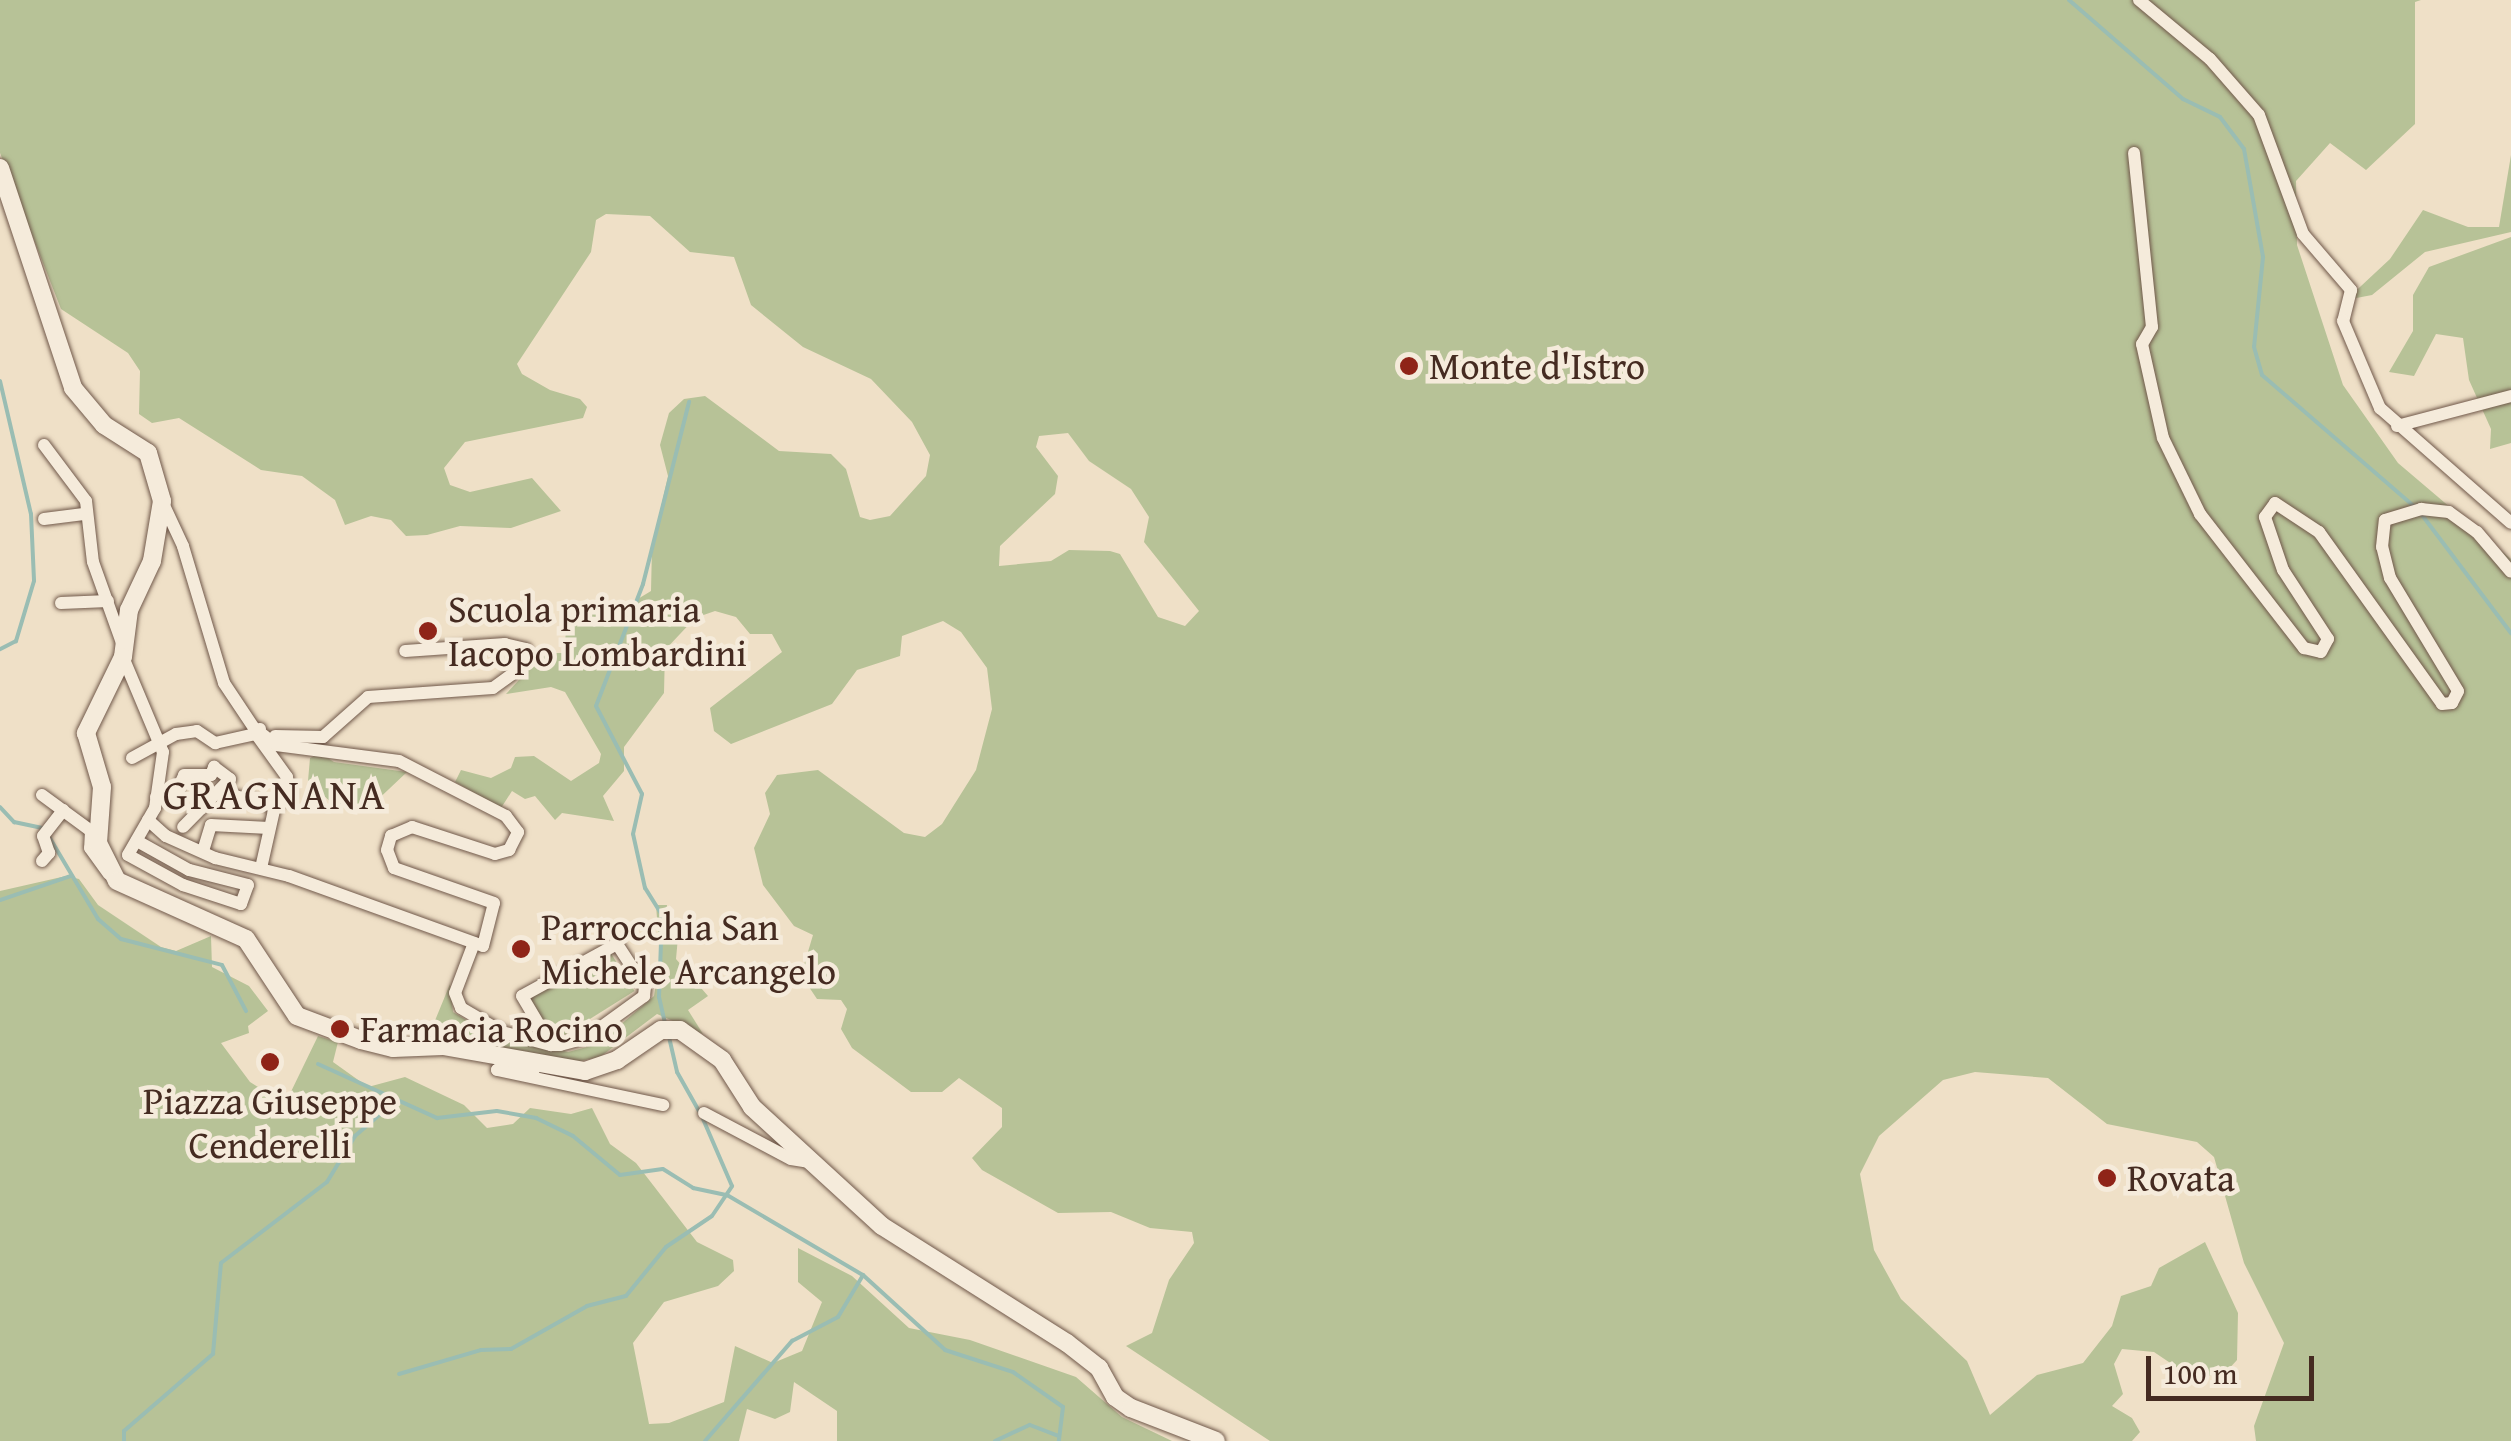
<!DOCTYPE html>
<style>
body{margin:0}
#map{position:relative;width:2511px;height:1441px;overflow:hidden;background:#efe0c7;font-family:"Gentium Book Plus",serif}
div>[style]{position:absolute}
.green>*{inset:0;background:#b7c297;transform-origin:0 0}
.stream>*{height:4px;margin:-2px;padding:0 2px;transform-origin:2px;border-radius:2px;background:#9abdb3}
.roads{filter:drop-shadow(0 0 2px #70584a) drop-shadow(0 0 2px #70584a)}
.minor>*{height:12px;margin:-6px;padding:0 6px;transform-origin:6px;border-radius:6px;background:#f5ebdb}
.secondary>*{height:18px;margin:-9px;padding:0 9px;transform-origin:9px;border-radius:9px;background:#f5ebdb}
.dots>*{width:28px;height:28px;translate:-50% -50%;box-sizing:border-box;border:5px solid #f5ebdb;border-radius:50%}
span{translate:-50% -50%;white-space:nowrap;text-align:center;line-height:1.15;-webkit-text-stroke:9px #f5ebdb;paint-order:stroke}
.poi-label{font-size:38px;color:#452b21}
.left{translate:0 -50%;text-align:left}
.quarter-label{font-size:42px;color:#452b21;letter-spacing:2.5px}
.scale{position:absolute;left:2146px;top:1356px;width:168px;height:45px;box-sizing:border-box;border:5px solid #452b21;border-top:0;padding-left:12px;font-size:30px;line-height:35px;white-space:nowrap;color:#452b21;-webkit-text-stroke:8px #f5ebdb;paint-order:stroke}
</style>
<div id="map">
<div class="green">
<div style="clip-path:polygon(evenodd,0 0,2421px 0,2415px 2px,2415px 124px,2366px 170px,2330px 143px,2296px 181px,2297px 245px,2343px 385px,2398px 463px,2511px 559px,2511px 1441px,2256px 1441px,2254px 1426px,2284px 1343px,2244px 1263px,2214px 1157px,2197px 1142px,2107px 1124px,2048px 1078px,1975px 1072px,1943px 1080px,1879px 1136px,1860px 1174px,1874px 1250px,1901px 1299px,1967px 1361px,1990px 1415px,2037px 1375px,2083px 1363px,2112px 1326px,2121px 1296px,2151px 1286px,2159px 1268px,2205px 1242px,2238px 1313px,2237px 1360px,2226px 1372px,2194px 1379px,2154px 1352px,2122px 1349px,2114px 1364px,2123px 1394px,2112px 1406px,2132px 1418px,2140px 1432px,2132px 1441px,1270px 1441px,1126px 1346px,1152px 1333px,1169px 1280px,1194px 1243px,1192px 1232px,1150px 1228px,1111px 1212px,1058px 1213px,982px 1170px,972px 1158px,1002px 1127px,1002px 1108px,959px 1078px,942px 1092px,911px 1092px,852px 1048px,841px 1029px,847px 1009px,841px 1000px,817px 999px,801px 975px,813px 935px,794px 926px,763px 885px,754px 848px,770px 814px,765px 793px,777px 775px,818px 770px,904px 833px,925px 837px,942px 824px,976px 770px,992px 709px,987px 668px,961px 632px,943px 621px,902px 636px,900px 656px,857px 670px,832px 704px,731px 744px,714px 731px,710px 708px,782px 652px,772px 634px,750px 634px,736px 617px,715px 611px,695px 618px,665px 650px,664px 693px,624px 747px,624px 771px,603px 796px,614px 821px,562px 813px,555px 820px,535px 796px,525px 799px,512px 791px,501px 808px,455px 782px,461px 770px,491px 778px,511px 768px,515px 757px,534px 756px,571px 781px,599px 763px,601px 754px,565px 692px,551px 687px,506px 694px,544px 653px,564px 653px,566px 631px,597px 604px,618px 611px,651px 591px,652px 547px,668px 476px,660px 445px,669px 413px,684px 399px,705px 396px,779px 451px,831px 454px,846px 469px,860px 517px,870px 520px,890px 516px,926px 476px,930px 455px,912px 422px,871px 379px,803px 347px,751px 305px,734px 257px,690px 252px,650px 216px,606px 214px,596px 220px,591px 252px,517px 364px,522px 374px,550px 390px,580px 399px,587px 407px,583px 418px,465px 442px,444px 468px,450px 485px,470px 492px,532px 478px,561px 511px,511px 528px,460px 526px,427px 535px,406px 536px,391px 520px,371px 516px,345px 525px,335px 500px,302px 476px,261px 470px,179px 418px,152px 423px,139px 414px,140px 371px,128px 353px,61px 309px,0 153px,0 0,1068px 433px,1089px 461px,1131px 489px,1149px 517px,1144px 542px,1199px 611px,1185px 626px,1158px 617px,1120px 554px,1110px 551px,1069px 550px,1051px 561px,999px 566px,1000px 546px,1055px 494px,1058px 476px,1036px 447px,1039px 436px,1068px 433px)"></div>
<div style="clip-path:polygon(2511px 155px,2511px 232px,2425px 252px,2372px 295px,2346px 300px,2390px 259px,2423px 210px,2468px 227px,2499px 227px)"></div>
<div style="clip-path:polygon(2511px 237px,2511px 443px,2490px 449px,2491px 429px,2469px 380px,2463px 338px,2436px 334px,2414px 376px,2389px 372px,2413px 331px,2413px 295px,2429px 267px)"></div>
<div style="clip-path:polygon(320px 753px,334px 762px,407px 772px,371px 806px,336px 807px,308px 781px,310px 758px)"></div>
<div style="clip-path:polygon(66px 876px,79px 879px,98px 905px,161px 947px,176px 951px,211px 936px,212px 967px,249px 986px,268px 1011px,248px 1026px,249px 1033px,221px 1043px,250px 1082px,285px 1104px,318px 1036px,338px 1042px,333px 1062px,368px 1087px,405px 1077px,464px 1105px,487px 1128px,513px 1124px,530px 1108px,571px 1114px,592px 1108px,610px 1144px,636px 1163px,697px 1242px,733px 1260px,734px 1271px,718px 1286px,664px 1302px,633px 1343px,649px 1424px,669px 1423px,724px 1402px,735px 1346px,773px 1363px,802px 1351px,822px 1302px,798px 1282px,798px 1248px,852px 1276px,909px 1328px,970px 1340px,1076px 1377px,1122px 1417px,1172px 1441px,837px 1441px,837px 1411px,794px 1382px,790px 1412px,775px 1419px,747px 1409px,739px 1441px,0 1441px,0 891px)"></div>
<div style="clip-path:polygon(656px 905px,667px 905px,666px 921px,678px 937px,676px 959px,708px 996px,688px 1010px,703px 1034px,657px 1014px,600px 1057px,570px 1063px,460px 1040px,427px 1040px,450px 984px,453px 1012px,485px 1031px,568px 1052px,598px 1044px,654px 996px,660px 957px)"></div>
<div style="left:607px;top:947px;width:52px;height:93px;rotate:58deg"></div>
</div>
<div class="stream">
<div style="left:2069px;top:0;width:151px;rotate:41deg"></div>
<div style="left:2183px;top:99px;width:41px;rotate:25.9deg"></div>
<div style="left:2220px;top:117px;width:40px;rotate:53deg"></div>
<div style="left:2244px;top:149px;width:110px;rotate:80deg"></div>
<div style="left:2263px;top:257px;width:90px;rotate:95.7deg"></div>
<div style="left:2254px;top:347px;width:29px;rotate:74deg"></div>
<div style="left:2262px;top:375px;width:203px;rotate:40.8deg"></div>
<div style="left:0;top:381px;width:137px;rotate:76.9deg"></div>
<div style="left:31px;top:514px;width:67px;rotate:87.4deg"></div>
<div style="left:34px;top:581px;width:63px;rotate:106.7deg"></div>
<div style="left:16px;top:641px;width:18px;rotate:153deg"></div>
<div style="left:2422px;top:515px;width:148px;rotate:53deg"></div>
<div style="left:0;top:807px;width:21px;rotate:47deg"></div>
<div style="left:14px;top:822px;width:29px;rotate:12deg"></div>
<div style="left:48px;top:835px;width:98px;rotate:59.2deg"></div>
<div style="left:98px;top:919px;width:30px;rotate:41deg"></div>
<div style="left:121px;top:939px;width:104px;rotate:14.4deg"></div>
<div style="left:222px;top:965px;width:52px;rotate:62.4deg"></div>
<div style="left:0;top:900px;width:75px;rotate:-18.7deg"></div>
<div style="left:665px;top:1023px;width:27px;rotate:-103deg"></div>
<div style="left:659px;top:997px;width:82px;rotate:-87.9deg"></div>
<div style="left:662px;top:915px;width:32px;rotate:-122deg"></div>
<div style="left:645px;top:888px;width:55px;rotate:-102.5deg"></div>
<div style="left:633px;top:834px;width:41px;rotate:-77.3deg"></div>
<div style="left:642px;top:794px;width:99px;rotate:-117.6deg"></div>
<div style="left:596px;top:706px;width:131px;rotate:-68.9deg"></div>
<div style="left:643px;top:584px;width:188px;rotate:-75.8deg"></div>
<div style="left:669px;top:1037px;width:36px;rotate:77deg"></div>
<div style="left:677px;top:1072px;width:45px;rotate:60.6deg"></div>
<div style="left:318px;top:1064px;width:131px;rotate:24.4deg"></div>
<div style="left:437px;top:1118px;width:60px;rotate:-6.7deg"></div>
<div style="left:497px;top:1111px;width:40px;rotate:10deg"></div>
<div style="left:536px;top:1118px;width:41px;rotate:25.9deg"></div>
<div style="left:573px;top:1136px;width:61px;rotate:39.7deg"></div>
<div style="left:620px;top:1175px;width:43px;rotate:-7.9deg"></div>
<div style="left:663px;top:1169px;width:36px;rotate:32deg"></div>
<div style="left:693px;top:1188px;width:35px;rotate:12deg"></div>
<div style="left:727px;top:1195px;width:158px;rotate:30.5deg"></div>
<div style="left:863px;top:1275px;width:111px;rotate:42.4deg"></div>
<div style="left:945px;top:1350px;width:71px;rotate:17.9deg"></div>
<div style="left:1013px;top:1372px;width:61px;rotate:35deg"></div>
<div style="left:1063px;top:1407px;width:34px;rotate:97deg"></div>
<div style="left:399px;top:1374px;width:85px;rotate:-16.3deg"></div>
<div style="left:481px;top:1350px;width:30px;rotate:-2deg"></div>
<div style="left:511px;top:1349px;width:87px;rotate:-29.5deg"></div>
<div style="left:587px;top:1306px;width:40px;rotate:-14.4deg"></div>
<div style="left:626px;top:1296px;width:63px;rotate:-50.8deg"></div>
<div style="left:666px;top:1247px;width:55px;rotate:-34deg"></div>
<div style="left:712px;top:1216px;width:36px;rotate:-56deg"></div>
<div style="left:732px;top:1186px;width:73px;rotate:-113.4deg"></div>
<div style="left:124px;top:1441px;width:10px;rotate:-90deg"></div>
<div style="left:124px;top:1431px;width:118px;rotate:-40.9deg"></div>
<div style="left:213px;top:1354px;width:91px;rotate:-85deg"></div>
<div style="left:221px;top:1263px;width:133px;rotate:-37.4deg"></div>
<div style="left:327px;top:1182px;width:54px;rotate:-58.7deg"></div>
<div style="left:355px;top:1136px;width:49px;rotate:-40.9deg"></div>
<div style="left:705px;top:1441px;width:133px;rotate:-49deg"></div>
<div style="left:792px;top:1341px;width:52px;rotate:-27.6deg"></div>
<div style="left:838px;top:1317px;width:49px;rotate:-59.2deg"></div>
<div style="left:995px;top:1441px;width:38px;rotate:-25deg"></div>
<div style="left:1030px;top:1425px;width:31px;rotate:21deg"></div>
</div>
<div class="roads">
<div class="minor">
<div style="left:2139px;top:0;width:92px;rotate:39.7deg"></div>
<div style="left:2210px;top:59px;width:74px;rotate:48.8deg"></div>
<div style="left:2259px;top:115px;width:127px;rotate:69.7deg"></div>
<div style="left:2303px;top:234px;width:74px;rotate:49.4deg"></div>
<div style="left:2351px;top:290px;width:32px;rotate:104deg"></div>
<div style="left:2343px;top:321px;width:95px;rotate:67deg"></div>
<div style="left:2380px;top:408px;width:174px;rotate:41.3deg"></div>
<div style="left:2134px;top:153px;width:175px;rotate:84.1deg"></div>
<div style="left:2152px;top:327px;width:20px;rotate:120deg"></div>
<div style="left:2142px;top:344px;width:96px;rotate:77.4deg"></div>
<div style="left:2163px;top:438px;width:85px;rotate:64deg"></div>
<div style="left:2200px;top:514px;width:170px;rotate:52.2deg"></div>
<div style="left:2304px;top:648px;width:17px;rotate:13deg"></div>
<div style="left:2321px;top:652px;width:15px;rotate:-62deg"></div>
<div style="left:2328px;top:639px;width:82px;rotate:-123.1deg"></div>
<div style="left:2283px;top:570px;width:56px;rotate:-108.8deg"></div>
<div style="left:2265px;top:517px;width:17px;rotate:-54deg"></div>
<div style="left:2275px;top:503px;width:53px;rotate:33.4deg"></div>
<div style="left:2319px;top:532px;width:211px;rotate:54.4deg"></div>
<div style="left:2442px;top:704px;width:10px;rotate:-6deg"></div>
<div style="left:2452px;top:703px;width:13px;rotate:-63deg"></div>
<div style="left:2458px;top:691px;width:132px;rotate:-121deg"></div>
<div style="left:2390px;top:578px;width:32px;rotate:-104deg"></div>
<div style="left:2382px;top:547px;width:27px;rotate:-84deg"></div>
<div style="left:2385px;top:520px;width:38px;rotate:-17deg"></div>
<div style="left:2421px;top:509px;width:28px;rotate:6deg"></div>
<div style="left:2449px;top:512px;width:34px;rotate:36deg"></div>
<div style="left:2477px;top:532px;width:52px;rotate:49.6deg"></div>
<div style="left:2397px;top:426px;width:118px;rotate:-14.7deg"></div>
<div style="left:44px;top:445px;width:70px;rotate:53.1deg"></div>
<div style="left:86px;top:501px;width:61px;rotate:83.5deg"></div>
<div style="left:93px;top:562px;width:89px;rotate:70.3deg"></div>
<div style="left:44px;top:519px;width:40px;rotate:-7.1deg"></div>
<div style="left:61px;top:603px;width:47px;rotate:-2.4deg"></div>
<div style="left:123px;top:657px;width:103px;rotate:67.2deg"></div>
<div style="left:163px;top:752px;width:57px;rotate:98.1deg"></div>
<div style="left:155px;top:808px;width:54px;rotate:119.9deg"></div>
<div style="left:128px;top:855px;width:63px;rotate:28.6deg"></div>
<div style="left:183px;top:885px;width:61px;rotate:18.1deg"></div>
<div style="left:241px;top:904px;width:20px;rotate:-70deg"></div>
<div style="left:248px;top:885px;width:61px;rotate:-165.7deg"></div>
<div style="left:189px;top:870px;width:60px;rotate:-150.9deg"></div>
<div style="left:260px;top:729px;width:6px;rotate:129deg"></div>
<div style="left:256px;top:734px;width:53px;rotate:54.2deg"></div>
<div style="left:287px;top:777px;width:17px;rotate:83deg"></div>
<div style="left:289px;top:794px;width:18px;rotate:139deg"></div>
<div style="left:275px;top:806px;width:64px;rotate:102.7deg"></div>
<div style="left:275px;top:736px;width:48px;rotate:1.2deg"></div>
<div style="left:323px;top:737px;width:60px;rotate:-41.6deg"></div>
<div style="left:368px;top:697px;width:125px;rotate:-4.1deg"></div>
<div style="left:493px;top:688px;width:31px;rotate:-36deg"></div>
<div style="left:518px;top:670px;width:22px;rotate:-69deg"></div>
<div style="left:526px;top:649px;width:22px;rotate:-167deg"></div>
<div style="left:505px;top:644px;width:100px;rotate:176deg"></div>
<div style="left:132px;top:758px;width:50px;rotate:-28.6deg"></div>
<div style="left:176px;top:734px;width:21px;rotate:-8deg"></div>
<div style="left:197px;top:731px;width:22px;rotate:34deg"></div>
<div style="left:215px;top:743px;width:42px;rotate:-12.4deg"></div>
<div style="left:223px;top:793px;width:54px;rotate:14deg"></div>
<div style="left:42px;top:795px;width:61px;rotate:36.3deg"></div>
<div style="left:91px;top:831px;width:17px;rotate:93deg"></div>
<div style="left:90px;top:848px;width:32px;rotate:54deg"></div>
<div style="left:156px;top:797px;width:17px;rotate:7deg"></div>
<div style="left:173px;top:799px;width:26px;rotate:-65deg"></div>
<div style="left:184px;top:775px;width:27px"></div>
<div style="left:211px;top:775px;width:9px;rotate:-69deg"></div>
<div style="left:214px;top:767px;width:20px;rotate:37deg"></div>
<div style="left:230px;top:779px;width:67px;rotate:134.4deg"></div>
<div style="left:148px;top:820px;width:24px;rotate:42deg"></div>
<div style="left:166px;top:836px;width:54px;rotate:24.2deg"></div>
<div style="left:215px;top:858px;width:76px;rotate:13.7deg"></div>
<div style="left:289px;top:876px;width:206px;rotate:19.8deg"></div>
<div style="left:483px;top:946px;width:44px;rotate:-75.7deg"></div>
<div style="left:494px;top:903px;width:106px;rotate:-160.7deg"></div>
<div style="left:394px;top:868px;width:19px;rotate:-111deg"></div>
<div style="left:387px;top:850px;width:15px;rotate:-74deg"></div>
<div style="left:391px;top:836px;width:23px;rotate:-23deg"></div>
<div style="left:412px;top:827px;width:87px;rotate:18deg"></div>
<div style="left:495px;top:854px;width:15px;rotate:-16deg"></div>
<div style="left:509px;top:850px;width:20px;rotate:-63deg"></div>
<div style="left:518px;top:832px;width:20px;rotate:-127deg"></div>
<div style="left:506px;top:816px;width:120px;rotate:-152.8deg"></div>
<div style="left:399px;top:761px;width:124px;rotate:-172.6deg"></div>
<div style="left:276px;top:745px;width:28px;rotate:-142deg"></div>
<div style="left:254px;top:728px;width:54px;rotate:-123.7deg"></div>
<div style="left:224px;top:683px;width:143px;rotate:-106.7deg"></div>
<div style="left:183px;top:546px;width:50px;rotate:-115deg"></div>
<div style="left:203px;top:851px;width:27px;rotate:-73deg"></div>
<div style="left:211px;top:825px;width:58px;rotate:3deg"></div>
<div style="left:42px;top:861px;width:11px;rotate:-49deg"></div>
<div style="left:49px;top:853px;width:18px;rotate:-109deg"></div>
<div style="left:43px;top:836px;width:33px;rotate:-52deg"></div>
<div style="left:474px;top:943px;width:53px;rotate:110.8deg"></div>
<div style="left:455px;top:993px;width:16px;rotate:68deg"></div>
<div style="left:461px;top:1008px;width:48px;rotate:30.3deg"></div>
<div style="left:502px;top:1032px;width:51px;rotate:14.9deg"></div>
<div style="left:551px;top:1045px;width:9px"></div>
<div style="left:560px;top:1045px;width:27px;rotate:-15deg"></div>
<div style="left:586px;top:1038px;width:72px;rotate:-35.9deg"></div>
<div style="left:644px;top:996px;width:9px;rotate:-84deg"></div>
<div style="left:645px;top:987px;width:51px;rotate:-123.1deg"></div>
<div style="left:617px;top:944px;width:108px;rotate:151.3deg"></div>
<div style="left:522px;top:996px;width:57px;rotate:59.4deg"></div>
<div style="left:537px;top:1065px;width:7px;rotate:124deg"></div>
<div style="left:533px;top:1071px;width:36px;rotate:-178deg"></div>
<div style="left:497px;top:1070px;width:170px;rotate:11.9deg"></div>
<div style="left:704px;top:1113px;width:98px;rotate:27.9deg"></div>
<div style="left:791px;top:1159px;width:19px;rotate:9deg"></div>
</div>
<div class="secondary">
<div style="left:0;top:168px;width:232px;rotate:71.6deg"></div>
<div style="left:73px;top:388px;width:48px;rotate:50deg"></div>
<div style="left:104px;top:425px;width:52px;rotate:32.5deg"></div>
<div style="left:148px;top:453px;width:50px;rotate:73.7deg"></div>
<div style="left:162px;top:501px;width:61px;rotate:99.5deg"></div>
<div style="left:152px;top:561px;width:54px;rotate:115.1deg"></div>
<div style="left:129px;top:610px;width:47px;rotate:97.3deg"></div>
<div style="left:123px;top:657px;width:85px;rotate:116deg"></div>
<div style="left:86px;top:733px;width:56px;rotate:73.5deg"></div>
<div style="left:102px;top:787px;width:56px;rotate:94.1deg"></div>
<div style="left:98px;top:843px;width:42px;rotate:63.4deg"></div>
<div style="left:117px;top:881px;width:141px;rotate:24.2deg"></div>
<div style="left:246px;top:939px;width:92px;rotate:56.5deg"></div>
<div style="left:297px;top:1016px;width:68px;rotate:20.6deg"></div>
<div style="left:361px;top:1040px;width:33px;rotate:14deg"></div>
<div style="left:393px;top:1048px;width:50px;rotate:-2.3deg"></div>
<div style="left:443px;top:1046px;width:144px;rotate:10deg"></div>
<div style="left:585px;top:1071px;width:34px;rotate:-19deg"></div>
<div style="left:617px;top:1060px;width:53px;rotate:-34.3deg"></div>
<div style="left:661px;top:1030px;width:19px"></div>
<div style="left:680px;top:1030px;width:52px;rotate:35.5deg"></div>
<div style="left:722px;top:1060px;width:56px;rotate:57.4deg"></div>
<div style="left:752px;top:1107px;width:176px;rotate:42.5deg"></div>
<div style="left:882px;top:1226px;width:219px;rotate:32.3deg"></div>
<div style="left:1067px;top:1343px;width:41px;rotate:38deg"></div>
<div style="left:1099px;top:1368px;width:33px;rotate:61deg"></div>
<div style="left:1115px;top:1397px;width:19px;rotate:35deg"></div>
<div style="left:1131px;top:1408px;width:91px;rotate:21.2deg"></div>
</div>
</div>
<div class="dots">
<div style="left:1409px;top:366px;background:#8f2418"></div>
<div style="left:428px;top:631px;background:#8f2418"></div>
<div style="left:521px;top:949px;background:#8f2418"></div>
<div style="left:340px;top:1029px;background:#8f2418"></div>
<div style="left:270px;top:1062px;background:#8f2418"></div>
<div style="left:2107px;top:1178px;background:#8f2418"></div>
</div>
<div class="poi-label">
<span class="left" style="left:1429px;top:366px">Monte d'Istro</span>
<span class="left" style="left:448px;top:631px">Scuola primaria<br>Iacopo Lombardini</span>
<span class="left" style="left:541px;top:949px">Parrocchia San<br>Michele Arcangelo</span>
<span class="left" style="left:360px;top:1029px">Farmacia Rocino</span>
<span style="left:270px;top:1123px">Piazza Giuseppe<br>Cenderelli</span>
<span class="left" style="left:2127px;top:1178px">Rovata</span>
</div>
<div class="quarter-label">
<span style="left:275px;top:794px">GRAGNANA</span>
</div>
<div class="scale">100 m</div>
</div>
